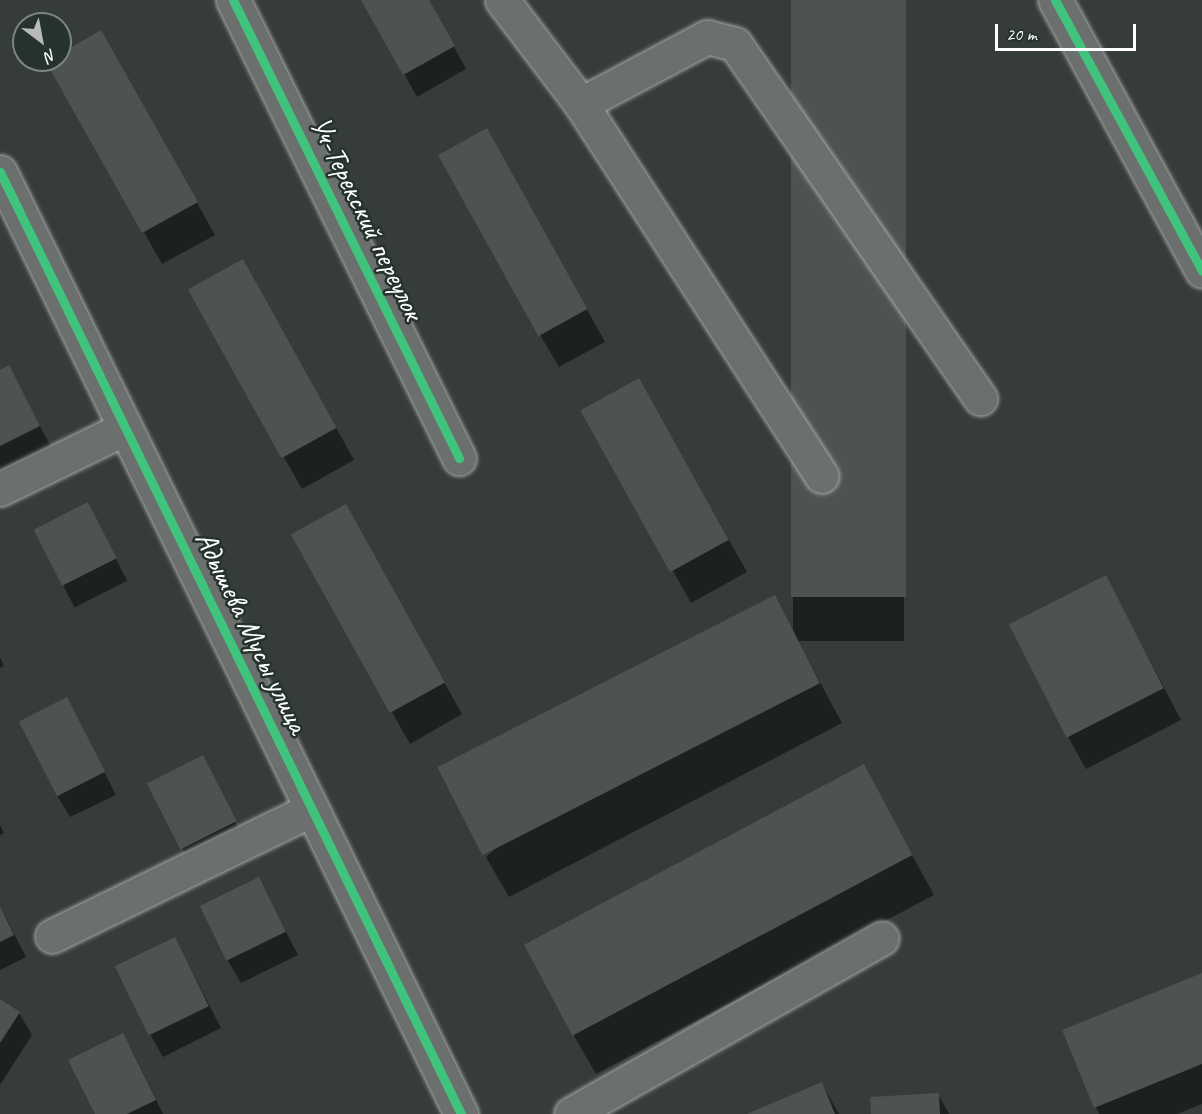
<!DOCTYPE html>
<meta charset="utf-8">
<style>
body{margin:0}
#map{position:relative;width:1202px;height:1114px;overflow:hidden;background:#363c39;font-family:Caveat,sans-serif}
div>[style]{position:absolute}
.shadow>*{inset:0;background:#0007;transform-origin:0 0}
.building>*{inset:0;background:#4e5351;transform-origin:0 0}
.roads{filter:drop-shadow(0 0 2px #a5a7a6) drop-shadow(0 0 2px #a5a7a6)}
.minor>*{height:33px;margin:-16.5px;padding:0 16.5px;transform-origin:16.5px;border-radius:16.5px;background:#6b6f6d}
.cycleway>*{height:9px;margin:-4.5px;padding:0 4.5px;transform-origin:4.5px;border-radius:4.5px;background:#40c37c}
span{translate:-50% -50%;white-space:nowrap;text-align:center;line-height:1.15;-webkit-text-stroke:5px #26332d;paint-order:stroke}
.street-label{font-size:30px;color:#fff}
.north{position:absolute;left:12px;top:12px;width:60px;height:60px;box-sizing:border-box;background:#26332d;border:2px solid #7d8581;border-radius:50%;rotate:148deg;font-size:16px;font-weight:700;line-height:24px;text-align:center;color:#fff}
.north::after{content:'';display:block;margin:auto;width:21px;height:27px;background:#b9bbba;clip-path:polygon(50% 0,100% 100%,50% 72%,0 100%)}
.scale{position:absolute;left:995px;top:24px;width:141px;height:27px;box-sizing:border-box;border:3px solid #fff;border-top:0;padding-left:8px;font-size:18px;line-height:21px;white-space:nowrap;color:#fff;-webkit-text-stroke:4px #26332d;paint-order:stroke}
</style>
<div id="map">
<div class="shadow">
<div style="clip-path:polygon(363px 0,428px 0,466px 69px,417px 97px)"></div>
<div style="left:793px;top:0;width:111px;height:641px"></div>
<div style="clip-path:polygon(60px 56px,119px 64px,215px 235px,162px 264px,48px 62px)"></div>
<div style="clip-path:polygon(505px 162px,605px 342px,559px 367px,540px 335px)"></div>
<div style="clip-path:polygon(190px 291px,261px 293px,354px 460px,302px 489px)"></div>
<div style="clip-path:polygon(9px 367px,52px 449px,0 475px,0 371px)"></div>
<div style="clip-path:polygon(583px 412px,657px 412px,747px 572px,691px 603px)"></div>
<div style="left:88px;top:504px;width:86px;height:59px;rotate:63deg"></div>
<div style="clip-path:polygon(363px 538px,462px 714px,410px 744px,392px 712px)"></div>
<div style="clip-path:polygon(1106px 577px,1181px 720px,1086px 769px,1068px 737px)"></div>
<div style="clip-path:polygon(774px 597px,842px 723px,509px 897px,486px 857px)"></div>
<div style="clip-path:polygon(0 657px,4px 666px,0 668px)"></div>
<div style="clip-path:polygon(67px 699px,116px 795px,70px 817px,57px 795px)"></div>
<div style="left:202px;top:757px;width:98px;height:59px;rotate:63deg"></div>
<div style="clip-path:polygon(863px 766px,934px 895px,596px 1074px,573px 1034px)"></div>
<div style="clip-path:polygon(0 825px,4px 833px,0 835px)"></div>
<div style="clip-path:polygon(258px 879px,298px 955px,241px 983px,228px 961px)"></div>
<div style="clip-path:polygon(0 906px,26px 957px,0 970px)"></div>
<div style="clip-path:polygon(175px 939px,221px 1028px,163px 1057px,150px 1034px)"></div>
<div style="clip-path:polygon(1202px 974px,1202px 1104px,1177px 1114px,1099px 1114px,1064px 1030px)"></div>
<div style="clip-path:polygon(0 1001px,19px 1013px,32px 1035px,0 1085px)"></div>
<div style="clip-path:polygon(122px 1035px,135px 1057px,163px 1114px,96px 1114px)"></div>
<div style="clip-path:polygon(822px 1084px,839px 1114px,750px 1114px)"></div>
<div style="clip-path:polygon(938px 1094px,949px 1114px,872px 1114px)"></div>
</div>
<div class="building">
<div style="clip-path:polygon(361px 0,429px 0,455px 46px,403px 75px)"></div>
<div style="left:791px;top:0;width:115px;height:597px"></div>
<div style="clip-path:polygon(101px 30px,198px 202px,142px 233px,46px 62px,60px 60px,60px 54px)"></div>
<div style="left:487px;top:128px;width:207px;height:56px;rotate:61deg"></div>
<div style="left:243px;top:259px;width:193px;height:63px;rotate:61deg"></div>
<div style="clip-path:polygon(9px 365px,40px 426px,0 446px,0 370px)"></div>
<div style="left:639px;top:378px;width:185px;height:67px;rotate:61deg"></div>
<div style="left:88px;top:502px;width:63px;height:61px;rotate:63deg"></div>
<div style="left:346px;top:504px;width:204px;height:63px;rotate:61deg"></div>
<div style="left:1106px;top:575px;width:127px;height:109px;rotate:63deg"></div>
<div style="left:775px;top:595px;width:99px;height:379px;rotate:63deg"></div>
<div style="left:67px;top:697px;width:84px;height:54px;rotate:63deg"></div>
<div style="left:203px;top:755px;width:74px;height:63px;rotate:63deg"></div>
<div style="left:864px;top:764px;width:103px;height:385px;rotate:62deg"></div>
<div style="left:259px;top:877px;width:61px;height:66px;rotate:64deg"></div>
<div style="clip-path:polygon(0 906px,14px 935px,0 942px)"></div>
<div style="left:175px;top:937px;width:77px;height:67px;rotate:64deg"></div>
<div style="clip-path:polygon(1202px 973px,1202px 1064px,1094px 1108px,1062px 1030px)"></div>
<div style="clip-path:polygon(0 999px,20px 1012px,0 1043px)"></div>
<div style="clip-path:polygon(123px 1033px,156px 1100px,127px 1114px,95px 1114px,68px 1060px)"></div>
<div style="clip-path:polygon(822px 1082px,835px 1114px,747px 1114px)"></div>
<div style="clip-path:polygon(939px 1093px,940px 1114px,871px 1114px,870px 1097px)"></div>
</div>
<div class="roads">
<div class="minor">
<div style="left:233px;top:0;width:511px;rotate:63.74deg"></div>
<div style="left:502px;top:0;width:131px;rotate:52.8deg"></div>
<div style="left:581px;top:104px;width:143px;rotate:-28deg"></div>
<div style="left:707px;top:37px;width:29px;rotate:14deg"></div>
<div style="left:735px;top:44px;width:431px;rotate:55.3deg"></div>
<div style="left:1055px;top:0;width:308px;rotate:61.5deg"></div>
<div style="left:581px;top:104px;width:443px;rotate:57.1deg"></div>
<div style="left:0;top:172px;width:1049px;rotate:63.92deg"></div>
<div style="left:0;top:489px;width:139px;rotate:-26deg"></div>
<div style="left:52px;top:936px;width:289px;rotate:-26deg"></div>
<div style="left:571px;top:1114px;width:357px;rotate:-29.5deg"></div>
</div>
</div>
<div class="cycleway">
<div style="left:233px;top:0;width:511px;rotate:63.74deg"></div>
<div style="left:1055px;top:0;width:308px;rotate:61.5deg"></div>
<div style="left:0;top:172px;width:1049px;rotate:63.92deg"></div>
</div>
<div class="street-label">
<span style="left:367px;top:218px;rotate:64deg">Уч-Терекский переулок</span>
<span style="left:252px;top:632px;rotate:64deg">Адышева Мусы улица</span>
</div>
<div class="north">N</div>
<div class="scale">20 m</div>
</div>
